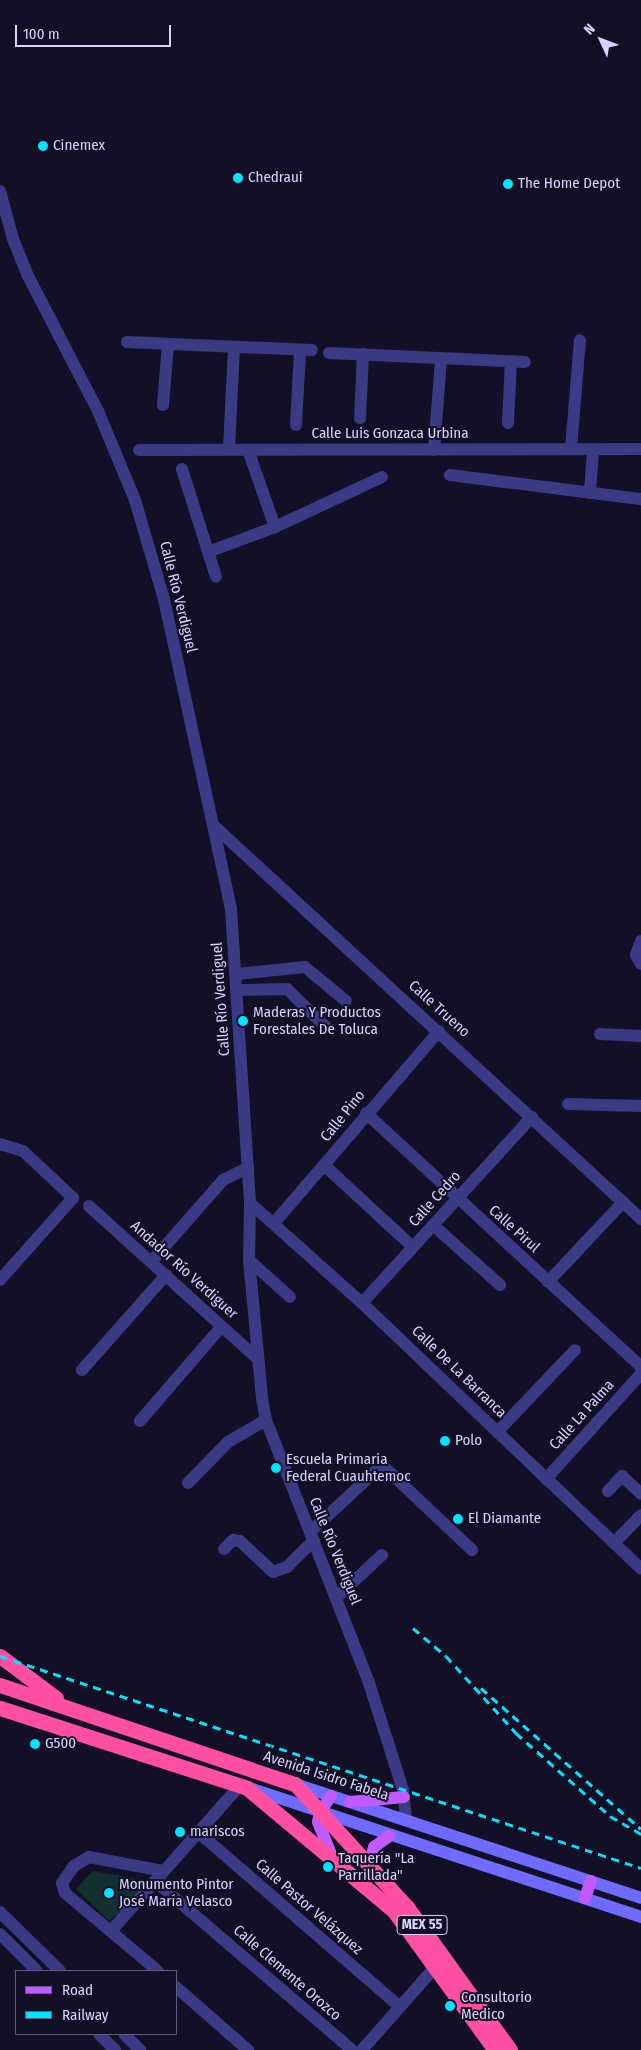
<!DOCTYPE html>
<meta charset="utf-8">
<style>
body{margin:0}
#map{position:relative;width:641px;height:2050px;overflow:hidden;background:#130f26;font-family:"Fira Sans Condensed",sans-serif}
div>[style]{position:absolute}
.green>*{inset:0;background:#12302f}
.street>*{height:12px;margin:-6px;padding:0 6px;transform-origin:6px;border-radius:6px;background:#3d3a85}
.secondary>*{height:12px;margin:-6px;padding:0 6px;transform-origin:6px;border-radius:6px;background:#6f6bff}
.primary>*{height:12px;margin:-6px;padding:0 6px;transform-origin:6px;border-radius:6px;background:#c25bff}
.highway>*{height:15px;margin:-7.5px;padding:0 7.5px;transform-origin:7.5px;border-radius:7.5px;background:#ff4fa3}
.rail>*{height:3px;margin-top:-1.5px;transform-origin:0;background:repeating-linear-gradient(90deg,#00e5ff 0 8px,transparent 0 14px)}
.dots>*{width:14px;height:14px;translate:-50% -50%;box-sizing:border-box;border:2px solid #130f26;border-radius:50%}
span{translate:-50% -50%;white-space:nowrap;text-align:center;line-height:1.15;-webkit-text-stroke:4px #130f26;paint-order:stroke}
.shield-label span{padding:1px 4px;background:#130f26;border:1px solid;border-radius:4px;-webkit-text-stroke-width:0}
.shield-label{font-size:14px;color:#d9d4ff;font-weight:700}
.poi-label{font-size:15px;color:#d9d4ff}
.left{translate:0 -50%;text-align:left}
.street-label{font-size:15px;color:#d9d4ff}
.legend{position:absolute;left:15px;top:1970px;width:162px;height:65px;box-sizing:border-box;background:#130f26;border:1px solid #625e7d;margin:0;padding:6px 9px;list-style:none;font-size:15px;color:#d9d4ff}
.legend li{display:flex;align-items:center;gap:10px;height:25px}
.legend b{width:25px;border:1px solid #625e7d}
.north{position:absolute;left:576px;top:15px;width:50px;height:50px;-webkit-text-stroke:4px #130f26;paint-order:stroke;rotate:313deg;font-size:14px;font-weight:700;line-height:20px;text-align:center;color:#d9d4ff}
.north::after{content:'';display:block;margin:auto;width:18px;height:22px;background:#d9d4ff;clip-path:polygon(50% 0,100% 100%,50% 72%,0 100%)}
.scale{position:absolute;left:15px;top:25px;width:156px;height:22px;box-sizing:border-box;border:2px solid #d9d4ff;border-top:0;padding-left:6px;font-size:15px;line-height:18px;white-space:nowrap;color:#d9d4ff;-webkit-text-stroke:4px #130f26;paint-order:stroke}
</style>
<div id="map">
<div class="green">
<div style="clip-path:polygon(93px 1871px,145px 1880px,128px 1905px,109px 1921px,76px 1889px)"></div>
</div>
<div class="street">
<div style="left:0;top:191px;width:50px;rotate:74.8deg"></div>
<div style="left:13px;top:239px;width:38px;rotate:68deg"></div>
<div style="left:27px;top:274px;width:154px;rotate:62.6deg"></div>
<div style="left:98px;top:411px;width:96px;rotate:67.4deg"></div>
<div style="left:135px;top:500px;width:103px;rotate:73.7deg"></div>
<div style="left:164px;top:599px;width:317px;rotate:77.8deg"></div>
<div style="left:231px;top:909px;width:295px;rotate:86.3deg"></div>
<div style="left:250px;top:1203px;width:57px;rotate:91deg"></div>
<div style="left:249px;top:1260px;width:139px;rotate:84.6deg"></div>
<div style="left:262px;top:1398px;width:22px;rotate:80deg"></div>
<div style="left:266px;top:1420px;width:279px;rotate:68.6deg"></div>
<div style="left:368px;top:1680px;width:115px;rotate:72.3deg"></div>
<div style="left:403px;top:1790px;width:30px;rotate:84deg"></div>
<div style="left:127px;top:342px;width:185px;rotate:2.5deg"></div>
<div style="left:329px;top:353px;width:196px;rotate:2.6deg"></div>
<div style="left:163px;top:405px;width:61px;rotate:-85.3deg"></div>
<div style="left:360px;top:418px;width:64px;rotate:-87.3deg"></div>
<div style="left:508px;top:423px;width:61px;rotate:-87.2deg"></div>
<div style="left:296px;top:425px;width:75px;rotate:-86.9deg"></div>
<div style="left:229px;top:449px;width:102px;rotate:-87.2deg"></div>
<div style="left:571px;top:449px;width:109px;rotate:-85.3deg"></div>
<div style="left:139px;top:450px;width:502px;rotate:-0.11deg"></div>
<div style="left:248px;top:450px;width:82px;rotate:70.7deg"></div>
<div style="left:434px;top:450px;width:92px;rotate:-85.6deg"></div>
<div style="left:182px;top:469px;width:113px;rotate:72.5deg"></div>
<div style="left:450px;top:475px;width:193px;rotate:7.2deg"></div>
<div style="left:590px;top:493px;width:43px;rotate:-86deg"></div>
<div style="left:208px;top:552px;width:72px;rotate:-20.5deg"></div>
<div style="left:275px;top:527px;width:118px;rotate:-25deg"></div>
<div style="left:213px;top:825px;width:582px;rotate:42.63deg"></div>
<div style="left:641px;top:941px;width:15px;rotate:110deg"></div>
<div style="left:636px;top:955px;width:10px;rotate:61deg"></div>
<div style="left:236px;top:974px;width:69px;rotate:-5.8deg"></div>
<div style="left:305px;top:967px;width:53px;rotate:39.7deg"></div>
<div style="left:237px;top:990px;width:50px;rotate:-1.1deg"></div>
<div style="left:287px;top:989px;width:54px;rotate:44.3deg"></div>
<div style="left:600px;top:1034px;width:41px;rotate:2.8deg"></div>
<div style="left:568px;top:1104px;width:73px;rotate:1.6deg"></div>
<div style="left:366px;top:1113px;width:374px;rotate:42.7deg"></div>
<div style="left:0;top:1144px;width:24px;rotate:17deg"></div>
<div style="left:23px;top:1151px;width:69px;rotate:43.2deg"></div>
<div style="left:73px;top:1198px;width:110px;rotate:131.7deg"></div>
<div style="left:324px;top:1165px;width:121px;rotate:42.7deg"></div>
<div style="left:250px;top:1203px;width:150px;rotate:41.8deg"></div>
<div style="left:362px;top:1303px;width:385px;rotate:43.6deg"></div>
<div style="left:89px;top:1206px;width:228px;rotate:42.2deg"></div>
<div style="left:274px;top:1223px;width:253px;rotate:-49.3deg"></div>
<div style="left:433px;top:1225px;width:90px;rotate:41.8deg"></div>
<div style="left:249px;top:1260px;width:55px;rotate:42.1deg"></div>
<div style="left:151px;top:1262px;width:109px;rotate:-48.7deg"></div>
<div style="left:223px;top:1180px;width:28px;rotate:-26deg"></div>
<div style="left:548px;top:1282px;width:110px;rotate:-46.8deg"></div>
<div style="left:362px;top:1303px;width:252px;rotate:-47.6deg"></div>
<div style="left:82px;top:1370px;width:127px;rotate:-48.5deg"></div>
<div style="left:140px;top:1421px;width:125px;rotate:-49.2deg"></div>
<div style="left:497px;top:1432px;width:113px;rotate:-46.4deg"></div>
<div style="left:546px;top:1479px;width:142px;rotate:-47.9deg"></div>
<div style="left:188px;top:1483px;width:57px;rotate:-45.7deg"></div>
<div style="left:228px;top:1442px;width:44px;rotate:-30.1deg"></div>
<div style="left:608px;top:1491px;width:21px;rotate:-47deg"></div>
<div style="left:622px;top:1476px;width:26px;rotate:43deg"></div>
<div style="left:310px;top:1532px;width:98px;rotate:-42.9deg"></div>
<div style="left:382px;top:1465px;width:124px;rotate:43.4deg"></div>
<div style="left:614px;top:1543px;width:39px;rotate:-46deg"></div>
<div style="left:224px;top:1549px;width:13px;rotate:-45deg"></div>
<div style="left:233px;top:1540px;width:7px;rotate:8deg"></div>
<div style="left:240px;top:1541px;width:45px;rotate:43.2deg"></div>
<div style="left:273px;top:1572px;width:15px;rotate:-20deg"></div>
<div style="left:287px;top:1567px;width:38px;rotate:-45deg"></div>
<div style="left:336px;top:1598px;width:63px;rotate:-43.1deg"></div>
<div style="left:198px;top:1832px;width:267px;rotate:40.9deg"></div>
<div style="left:155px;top:1881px;width:260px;rotate:40.6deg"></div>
<div style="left:0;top:1912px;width:84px;rotate:44.5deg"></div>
<div style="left:111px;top:1931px;width:195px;rotate:-48.5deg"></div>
<div style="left:0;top:1934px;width:52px;rotate:45deg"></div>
<div style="left:158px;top:1971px;width:121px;rotate:-140deg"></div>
<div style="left:65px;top:1893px;width:10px;rotate:-107deg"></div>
<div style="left:62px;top:1883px;width:21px;rotate:-55deg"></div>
<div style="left:74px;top:1866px;width:17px;rotate:-31deg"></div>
<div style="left:89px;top:1857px;width:75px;rotate:10.7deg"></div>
<div style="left:176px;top:1987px;width:96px;rotate:41.2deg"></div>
<div style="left:99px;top:2034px;width:23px;rotate:45deg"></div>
<div style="left:124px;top:2034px;width:23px;rotate:45deg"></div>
<div style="left:362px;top:2050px;width:112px;rotate:-48.6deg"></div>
</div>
<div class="secondary">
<div style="left:295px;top:1784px;width:364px;rotate:18.2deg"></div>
<div style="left:252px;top:1789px;width:410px;rotate:18.2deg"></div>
</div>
<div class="primary">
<div style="left:331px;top:1796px;width:19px;rotate:125deg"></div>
<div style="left:320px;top:1812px;width:10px;rotate:101deg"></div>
<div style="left:318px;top:1822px;width:35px;rotate:68deg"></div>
<div style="left:350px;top:1802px;width:54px;rotate:-5.3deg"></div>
<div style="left:369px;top:1865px;width:19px;rotate:-74deg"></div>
<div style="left:374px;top:1847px;width:19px;rotate:-36deg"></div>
<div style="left:585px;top:1898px;width:18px;rotate:-71deg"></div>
</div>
<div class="highway">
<div style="left:0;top:1656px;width:70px;rotate:36.9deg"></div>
<div style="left:0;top:1685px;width:311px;rotate:18.6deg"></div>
<div style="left:295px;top:1784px;width:166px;rotate:47.7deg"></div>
<div style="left:407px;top:1907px;width:176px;rotate:54.2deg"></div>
<div style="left:0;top:1708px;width:260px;rotate:17.9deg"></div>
<div style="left:247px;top:1788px;width:192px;rotate:39.9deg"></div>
<div style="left:394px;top:1911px;width:172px;rotate:54deg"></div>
</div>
<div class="rail">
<div style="left:413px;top:1628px;width:43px;rotate:40.3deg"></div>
<div style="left:446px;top:1656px;width:104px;rotate:47.7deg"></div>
<div style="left:516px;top:1733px;width:125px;rotate:41.4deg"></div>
<div style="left:610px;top:1816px;width:36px;rotate:30deg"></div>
<div style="left:0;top:1656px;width:675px;rotate:18.3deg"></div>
<div style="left:481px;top:1688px;width:213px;rotate:41.4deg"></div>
</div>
<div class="dots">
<div style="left:43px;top:146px;background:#00e5ff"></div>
<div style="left:238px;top:178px;background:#00e5ff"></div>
<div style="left:508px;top:184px;background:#00e5ff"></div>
<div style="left:243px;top:1021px;background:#00e5ff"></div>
<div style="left:445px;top:1441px;background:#00e5ff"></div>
<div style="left:276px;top:1468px;background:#00e5ff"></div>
<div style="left:458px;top:1519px;background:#00e5ff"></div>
<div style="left:35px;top:1744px;background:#00e5ff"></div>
<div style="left:180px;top:1832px;background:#00e5ff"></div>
<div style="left:328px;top:1867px;background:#00e5ff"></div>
<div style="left:109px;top:1893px;background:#00e5ff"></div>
<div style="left:450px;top:2006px;background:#00e5ff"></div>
</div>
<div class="shield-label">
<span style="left:422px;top:1925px">MEX 55</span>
</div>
<div class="poi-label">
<span class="left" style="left:53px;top:146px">Cinemex</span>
<span class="left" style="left:248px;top:178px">Chedraui</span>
<span class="left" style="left:518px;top:184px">The Home Depot</span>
<span class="left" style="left:253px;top:1021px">Maderas Y Productos<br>Forestales De Toluca</span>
<span class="left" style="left:455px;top:1441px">Polo</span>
<span class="left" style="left:286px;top:1468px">Escuela Primaria<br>Federal Cuauhtemoc</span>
<span class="left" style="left:468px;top:1519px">El Diamante</span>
<span class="left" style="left:45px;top:1744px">G500</span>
<span class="left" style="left:190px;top:1832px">mariscos</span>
<span class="left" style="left:338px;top:1867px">Taquería "La<br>Parrillada"</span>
<span class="left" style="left:119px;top:1893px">Monumento Pintor<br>José María Velasco</span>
<span class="left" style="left:461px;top:2006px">Consultorio<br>Medico</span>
</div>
<div class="street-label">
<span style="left:390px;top:434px">Calle Luis Gonzaca Urbina</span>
<span style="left:178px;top:597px;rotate:76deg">Calle Río Verdiguel</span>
<span style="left:221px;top:999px;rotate:-94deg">Calle Río Verdiguel</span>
<span style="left:439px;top:1009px;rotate:42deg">Calle Trueno</span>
<span style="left:343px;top:1116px;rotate:-51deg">Calle Pino</span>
<span style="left:435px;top:1199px;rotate:-48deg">Calle Cedro</span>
<span style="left:514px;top:1229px;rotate:42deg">Calle Pirul</span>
<span style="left:184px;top:1270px;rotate:42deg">Andador Río Verdiguer</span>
<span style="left:459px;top:1372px;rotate:44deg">Calle De La Barranca</span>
<span style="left:582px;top:1415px;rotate:-48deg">Calle La Palma</span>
<span style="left:335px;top:1551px;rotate:68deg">Calle Río Verdiguel</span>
<span style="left:326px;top:1776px;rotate:18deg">Avenida Isidro Fabela</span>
<span style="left:309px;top:1907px;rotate:41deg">Calle Pastor Velázquez</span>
<span style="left:287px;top:1973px;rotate:41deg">Calle Clemente Orozco</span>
</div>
<ul class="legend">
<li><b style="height:6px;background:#c25bff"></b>Road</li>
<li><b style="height:6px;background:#00e5ff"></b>Railway</li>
</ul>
<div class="north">N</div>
<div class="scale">100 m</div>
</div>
